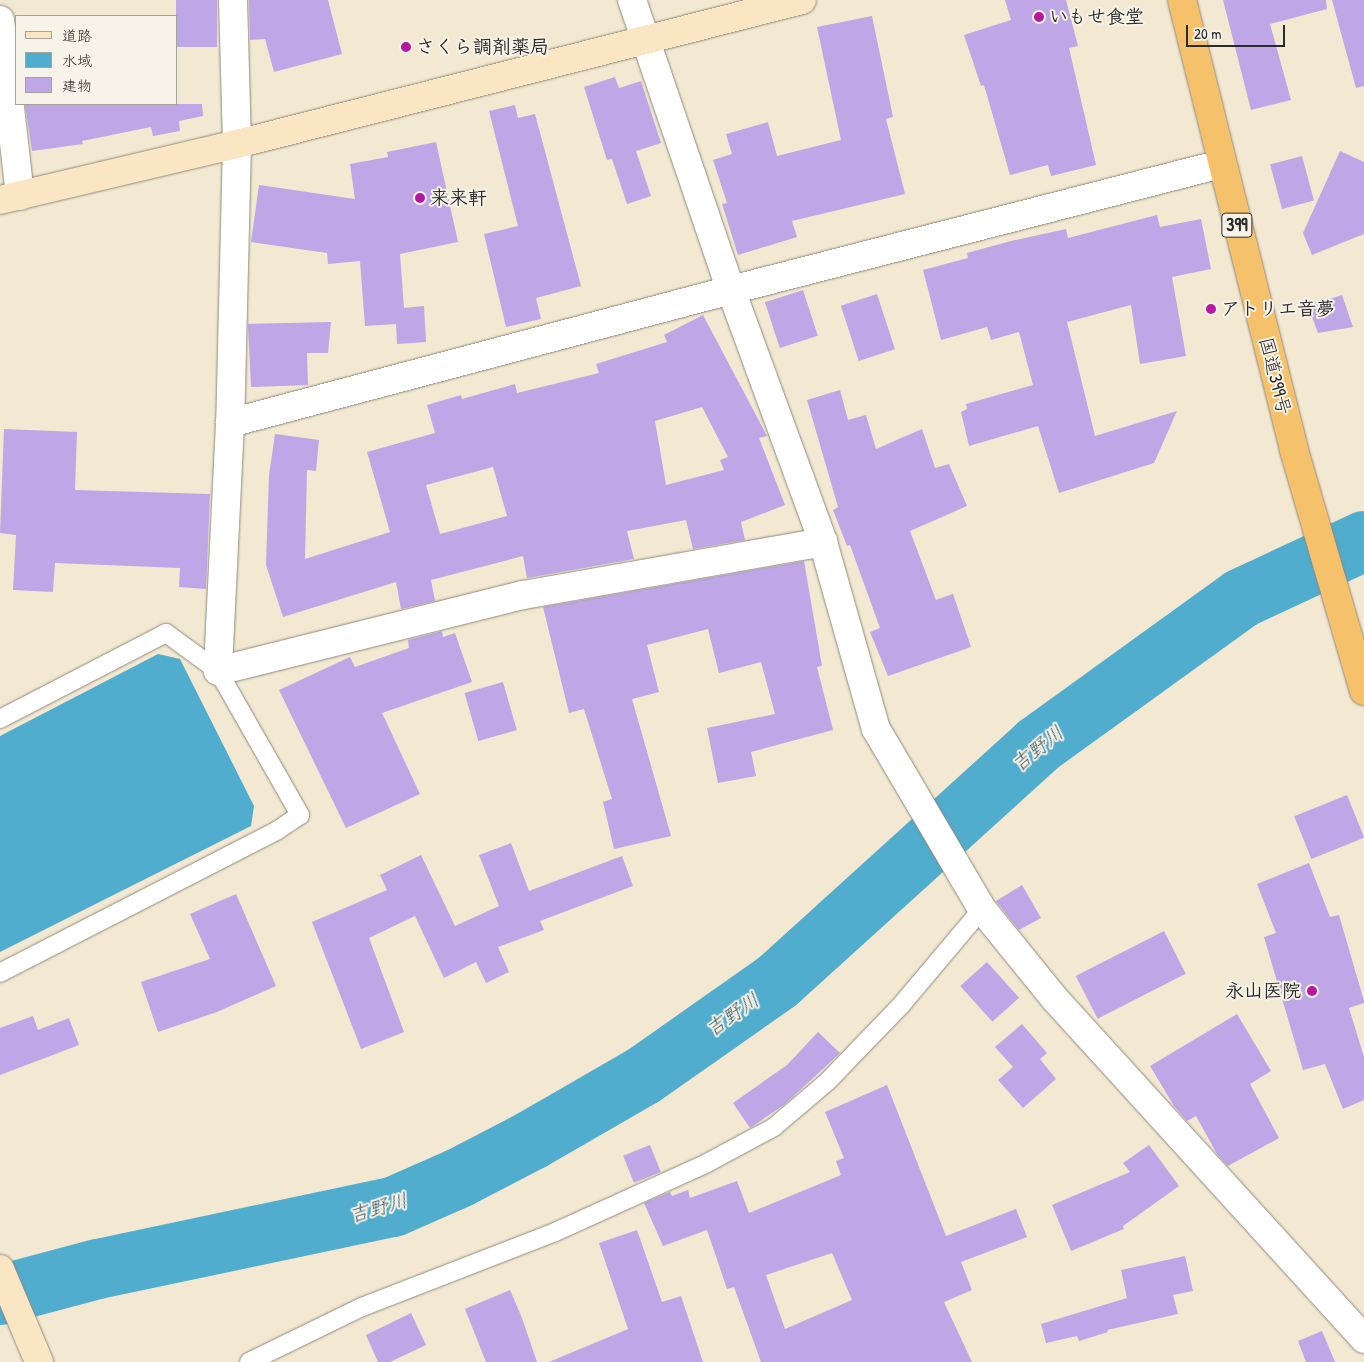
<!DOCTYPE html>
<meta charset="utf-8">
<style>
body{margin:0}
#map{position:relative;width:1364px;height:1362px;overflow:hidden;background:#f3e8d1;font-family:"Patrick Hand","Klee One",sans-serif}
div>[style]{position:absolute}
.water>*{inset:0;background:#50adce}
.river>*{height:60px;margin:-30px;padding:0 30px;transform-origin:30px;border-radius:30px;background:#50adce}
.building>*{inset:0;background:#bfa6e6;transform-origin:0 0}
.roads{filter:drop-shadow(0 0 1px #8f8a7e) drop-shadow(0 0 1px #8f8a7e)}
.lane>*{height:18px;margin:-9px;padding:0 9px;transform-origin:9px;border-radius:9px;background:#fff}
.street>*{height:28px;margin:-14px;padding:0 14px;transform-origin:14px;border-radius:14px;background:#fff}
.secondary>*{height:28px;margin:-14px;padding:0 14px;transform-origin:14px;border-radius:14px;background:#fbe6c4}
.highway>*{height:28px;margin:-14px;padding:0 14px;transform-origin:14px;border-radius:14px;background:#f5c16b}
.dots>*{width:14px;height:14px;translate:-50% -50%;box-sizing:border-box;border:2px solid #f7f3e8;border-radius:50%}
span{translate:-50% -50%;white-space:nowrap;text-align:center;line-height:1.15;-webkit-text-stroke:4px #f7f3e8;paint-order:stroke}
.shield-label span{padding:1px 4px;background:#f7f3e8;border:1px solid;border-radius:4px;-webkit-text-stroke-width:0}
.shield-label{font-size:18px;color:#2b2b2b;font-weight:700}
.poi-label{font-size:19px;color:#2b2b2b;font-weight:700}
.left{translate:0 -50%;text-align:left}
.right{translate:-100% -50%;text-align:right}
.street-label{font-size:19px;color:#2b2b2b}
.water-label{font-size:20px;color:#385864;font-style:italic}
.legend{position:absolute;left:15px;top:15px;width:162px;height:90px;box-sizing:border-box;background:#f7f3e8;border:1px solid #a5a39c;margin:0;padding:6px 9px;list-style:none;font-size:15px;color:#2b2b2b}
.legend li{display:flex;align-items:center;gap:10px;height:25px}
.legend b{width:25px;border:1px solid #a5a39c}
.scale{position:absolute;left:1186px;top:25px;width:99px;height:22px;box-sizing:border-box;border:2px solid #2b2b2b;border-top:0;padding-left:6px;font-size:15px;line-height:18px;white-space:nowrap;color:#2b2b2b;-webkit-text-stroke:4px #f7f3e8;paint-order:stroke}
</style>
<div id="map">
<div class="water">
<div style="clip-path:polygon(158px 654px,180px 659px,254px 806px,251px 826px,0 952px,0 736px)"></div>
</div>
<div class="river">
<div style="left:0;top:1295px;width:101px;rotate:-14.9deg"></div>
<div style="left:98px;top:1269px;width:301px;rotate:-11.9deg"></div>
<div style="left:393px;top:1207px;width:72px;rotate:-23.7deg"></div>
<div style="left:459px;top:1178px;width:82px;rotate:-27.5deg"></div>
<div style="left:532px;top:1140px;width:128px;rotate:-30deg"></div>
<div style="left:643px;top:1076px;width:165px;rotate:-35.1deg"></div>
<div style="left:778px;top:981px;width:351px;rotate:-42.2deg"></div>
<div style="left:1038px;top:745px;width:251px;rotate:-35.8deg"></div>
<div style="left:1242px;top:598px;width:135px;rotate:-25deg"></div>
</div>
<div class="building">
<div style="left:176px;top:0;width:41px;height:47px"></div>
<div style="clip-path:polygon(249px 0,328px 0,342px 54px,274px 72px,265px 39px,250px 40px)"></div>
<div style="clip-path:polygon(1005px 0,1066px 0,1078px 46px,1069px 48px,1096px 165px,1051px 176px,1048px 165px,1010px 175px,984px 85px,981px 86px,964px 35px,1011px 20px)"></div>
<div style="clip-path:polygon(1223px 0,1326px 0,1327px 9px,1270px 24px,1291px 100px,1251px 110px)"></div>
<div style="clip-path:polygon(1332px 0,1364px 0,1364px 86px,1356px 88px)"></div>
<div style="clip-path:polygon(872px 16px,893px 117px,886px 119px,905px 194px,792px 221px,797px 237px,738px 255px,722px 204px,727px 203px,713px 160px,732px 154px,726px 134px,768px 122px,777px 156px,841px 140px,817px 27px)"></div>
<div style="clip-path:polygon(615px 77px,619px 88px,641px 81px,661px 143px,636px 151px,651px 196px,627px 204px,612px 159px,607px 160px,584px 87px)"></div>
<div style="clip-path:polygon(25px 104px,202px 104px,203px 116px,179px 121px,180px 131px,153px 136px,151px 127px,82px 141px,83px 144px,32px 151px)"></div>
<div style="clip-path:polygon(515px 105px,518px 118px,535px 114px,581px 286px,536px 298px,541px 319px,506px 327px,484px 234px,518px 226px,489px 111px)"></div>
<div style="clip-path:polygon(436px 142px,458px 242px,400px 254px,404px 308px,424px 306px,426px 342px,397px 344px,396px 324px,365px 326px,360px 261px,328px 264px,327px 253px,251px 242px,259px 185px,355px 199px,350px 164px,388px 157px,387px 152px)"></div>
<div style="clip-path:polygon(1340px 151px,1364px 162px,1364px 234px,1312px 255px,1303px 233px)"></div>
<div style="left:1302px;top:156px;width:46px;height:33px;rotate:75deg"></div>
<div style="clip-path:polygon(1157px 215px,1160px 227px,1201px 219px,1211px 269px,1172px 277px,1186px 356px,1140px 364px,1131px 305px,1067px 322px,1095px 436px,1177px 411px,1154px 463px,1059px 493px,1038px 426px,969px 446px,961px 412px,967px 409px,966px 404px,1033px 385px,1019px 332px,991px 340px,987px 327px,941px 340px,923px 270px,968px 258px,967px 253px,1011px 241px,1066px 229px,1068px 238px)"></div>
<div style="left:803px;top:290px;width:48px;height:40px;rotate:72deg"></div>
<div style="left:877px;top:294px;width:58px;height:38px;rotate:72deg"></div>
<div style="clip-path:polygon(1342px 295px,1353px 327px,1318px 333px,1308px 306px)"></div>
<div style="clip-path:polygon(evenodd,703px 315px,767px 436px,759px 438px,785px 505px,741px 522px,745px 540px,693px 549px,686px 520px,627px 531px,634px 559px,527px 578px,523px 556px,431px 580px,435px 601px,401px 609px,396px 582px,283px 617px,266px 565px,269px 475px,275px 434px,319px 440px,316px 471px,307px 470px,305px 559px,390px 532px,367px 452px,435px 433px,427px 405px,461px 395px,462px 399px,515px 384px,517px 393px,599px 373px,596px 364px,667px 342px,664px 335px,703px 315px,702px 407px,728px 457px,720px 460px,724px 470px,666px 485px,655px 421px,702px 407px,703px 315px,493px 467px,507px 516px,440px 534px,426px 485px,493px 467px)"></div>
<div style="clip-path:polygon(331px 322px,328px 353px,307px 353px,308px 385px,251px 387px,248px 324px)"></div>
<div style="clip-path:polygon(840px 390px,848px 420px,866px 415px,876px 449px,922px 429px,935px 468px,949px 464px,967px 506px,910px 531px,936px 600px,953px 594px,971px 647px,888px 676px,870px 632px,880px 628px,850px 545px,847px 546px,833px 510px,838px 507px,807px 400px)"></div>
<div style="clip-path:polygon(4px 429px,77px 432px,75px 490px,210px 494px,206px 589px,179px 587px,180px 568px,55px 563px,53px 592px,13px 590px,16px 535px,0 533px)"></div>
<div style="clip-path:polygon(804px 561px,822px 666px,817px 667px,833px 730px,751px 752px,756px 776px,718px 783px,707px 728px,775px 714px,761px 662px,719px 673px,708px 629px,647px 645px,659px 692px,632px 699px,671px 836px,614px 849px,603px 802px,612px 799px,584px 709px,569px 713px,543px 607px)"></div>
<div style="clip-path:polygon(442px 631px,443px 637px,455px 633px,472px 682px,382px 713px,420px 794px,346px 828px,279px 690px,350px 657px,355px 667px,409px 648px,408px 640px)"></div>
<div style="left:503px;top:682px;width:50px;height:40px;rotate:74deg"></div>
<div style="left:1347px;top:795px;width:46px;height:57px;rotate:68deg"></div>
<div style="clip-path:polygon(511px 843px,529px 891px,622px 856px,633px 886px,540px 921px,544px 930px,498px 947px,509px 972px,486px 983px,476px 962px,444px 978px,415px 916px,369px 938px,404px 1032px,361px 1049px,312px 922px,387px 890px,380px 875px,421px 855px,455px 926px,499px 906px,479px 855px)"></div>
<div style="clip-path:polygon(1309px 863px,1330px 917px,1339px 915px,1364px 1001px,1364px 1003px,1349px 1008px,1364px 1057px,1364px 1100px,1343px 1109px,1325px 1064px,1303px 1070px,1264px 937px,1276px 933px,1257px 884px)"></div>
<div style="clip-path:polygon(1022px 885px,1041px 918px,1019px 930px,996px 901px)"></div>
<div style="clip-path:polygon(236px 894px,276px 986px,217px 1012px,158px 1032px,141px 982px,210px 959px,190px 914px)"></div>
<div style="left:1164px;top:931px;width:48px;height:99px;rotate:63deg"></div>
<div style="left:987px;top:962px;width:48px;height:36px;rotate:48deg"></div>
<div style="clip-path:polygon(1237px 1014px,1271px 1071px,1250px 1084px,1279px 1138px,1228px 1166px,1217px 1154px,1196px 1116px,1187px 1121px,1174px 1106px,1150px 1066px)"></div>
<div style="clip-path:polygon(33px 1016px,38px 1030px,69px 1018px,79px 1045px,0 1075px,0 1028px)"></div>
<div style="clip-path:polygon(1022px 1024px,1047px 1053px,1040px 1059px,1056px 1079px,1023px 1108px,998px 1080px,1013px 1067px,995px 1047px)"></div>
<div style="clip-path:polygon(818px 1032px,840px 1053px,785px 1104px,750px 1128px,733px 1103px,787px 1065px)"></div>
<div style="clip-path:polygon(evenodd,887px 1085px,946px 1236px,1016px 1209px,1027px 1237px,961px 1262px,972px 1290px,944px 1302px,972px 1362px,761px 1362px,734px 1287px,727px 1289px,707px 1230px,663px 1246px,644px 1203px,670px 1192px,672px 1196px,688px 1190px,690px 1198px,737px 1181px,749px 1213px,841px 1175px,836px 1161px,844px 1158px,825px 1112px,887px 1085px,832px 1253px,852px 1300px,785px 1329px,766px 1275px,832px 1253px)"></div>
<div style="left:650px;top:1145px;width:29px;height:29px;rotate:68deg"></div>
<div style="clip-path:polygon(1149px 1145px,1179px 1186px,1123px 1226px,1124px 1229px,1071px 1251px,1052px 1205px,1130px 1172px,1123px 1163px)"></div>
<div style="clip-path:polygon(637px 1230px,662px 1302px,681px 1296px,703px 1362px,549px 1362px,628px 1329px,599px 1243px)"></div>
<div style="clip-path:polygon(1185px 1256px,1193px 1291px,1173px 1295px,1178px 1314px,1107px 1330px,1108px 1332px,1079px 1341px,1077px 1336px,1046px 1343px,1041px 1324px,1127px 1298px,1121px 1270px)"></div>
<div style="clip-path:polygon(510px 1290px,522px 1318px,537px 1362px,486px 1362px,465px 1309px)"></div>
<div style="clip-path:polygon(411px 1313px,426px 1345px,390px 1362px,378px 1362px,366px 1335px)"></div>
<div style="clip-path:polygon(1322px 1331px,1335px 1362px,1306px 1362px,1298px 1341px)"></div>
</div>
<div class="roads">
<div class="lane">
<div style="left:0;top:719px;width:187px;rotate:-27.4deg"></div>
<div style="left:166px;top:633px;width:64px;rotate:36.2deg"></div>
<div style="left:218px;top:671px;width:166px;rotate:60.3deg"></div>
<div style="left:300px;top:815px;width:27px;rotate:146deg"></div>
<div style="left:278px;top:830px;width:313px;rotate:152.8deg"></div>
<div style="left:249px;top:1362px;width:126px;rotate:-26deg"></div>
<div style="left:362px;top:1307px;width:205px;rotate:-21.2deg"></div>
<div style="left:553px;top:1233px;width:169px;rotate:-24.4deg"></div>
<div style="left:707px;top:1163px;width:76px;rotate:-28.2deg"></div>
<div style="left:774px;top:1127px;width:71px;rotate:-40.4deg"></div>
<div style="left:828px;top:1081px;width:107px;rotate:-46.1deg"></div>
<div style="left:902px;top:1004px;width:124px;rotate:-49.9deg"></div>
</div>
<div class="street">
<div style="left:233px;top:0;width:144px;rotate:88.4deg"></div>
<div style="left:237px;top:144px;width:279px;rotate:91.4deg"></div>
<div style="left:230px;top:423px;width:248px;rotate:92.8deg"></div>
<div style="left:218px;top:671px;width:314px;rotate:-14deg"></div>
<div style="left:523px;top:595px;width:305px;rotate:-10deg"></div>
<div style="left:632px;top:0;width:306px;rotate:71.2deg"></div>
<div style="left:731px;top:290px;width:268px;rotate:69.9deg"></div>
<div style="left:823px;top:542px;width:194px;rotate:74.2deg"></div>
<div style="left:876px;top:729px;width:209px;rotate:59.5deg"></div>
<div style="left:982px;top:909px;width:114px;rotate:51deg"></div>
<div style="left:1054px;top:998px;width:461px;rotate:47.7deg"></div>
<div style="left:0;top:20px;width:177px;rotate:83.5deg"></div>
<div style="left:230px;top:423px;width:518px;rotate:-14.87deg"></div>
<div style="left:731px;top:290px;width:506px;rotate:-14.42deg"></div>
</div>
<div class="secondary">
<div style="left:0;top:200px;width:244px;rotate:-13.3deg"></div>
<div style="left:237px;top:144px;width:583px;rotate:-14.3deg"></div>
<div style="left:0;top:1269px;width:101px;rotate:67.2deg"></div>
</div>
<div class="highway">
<div style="left:1182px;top:0;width:464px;rotate:76deg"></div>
<div style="left:1294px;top:450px;width:251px;rotate:73.8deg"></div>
</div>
</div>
<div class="dots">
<div style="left:1039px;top:17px;background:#b5179e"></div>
<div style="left:406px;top:47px;background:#b5179e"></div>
<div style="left:420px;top:198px;background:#b5179e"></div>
<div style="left:1211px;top:309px;background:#b5179e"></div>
<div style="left:1312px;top:991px;background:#b5179e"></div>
</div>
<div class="shield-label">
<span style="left:1237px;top:225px">399</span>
</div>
<div class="poi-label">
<span class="left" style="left:1049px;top:17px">いもせ食堂</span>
<span class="left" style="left:416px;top:47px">さくら調剤薬局</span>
<span class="left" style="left:430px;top:198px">来来軒</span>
<span class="left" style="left:1221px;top:309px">アトリエ音夢</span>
<span class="right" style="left:1301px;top:991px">永山医院</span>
</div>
<div class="street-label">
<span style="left:1275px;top:376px;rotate:76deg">国道399号</span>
</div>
<div class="water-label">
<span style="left:1037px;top:748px;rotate:-39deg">吉野川</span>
<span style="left:732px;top:1014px;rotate:-35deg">吉野川</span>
<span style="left:378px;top:1207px;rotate:-16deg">吉野川</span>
</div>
<ul class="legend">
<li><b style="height:6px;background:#fbe6c4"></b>道路</li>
<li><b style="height:14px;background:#50adce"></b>水域</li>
<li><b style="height:14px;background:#bfa6e6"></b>建物</li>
</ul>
<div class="scale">20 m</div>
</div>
